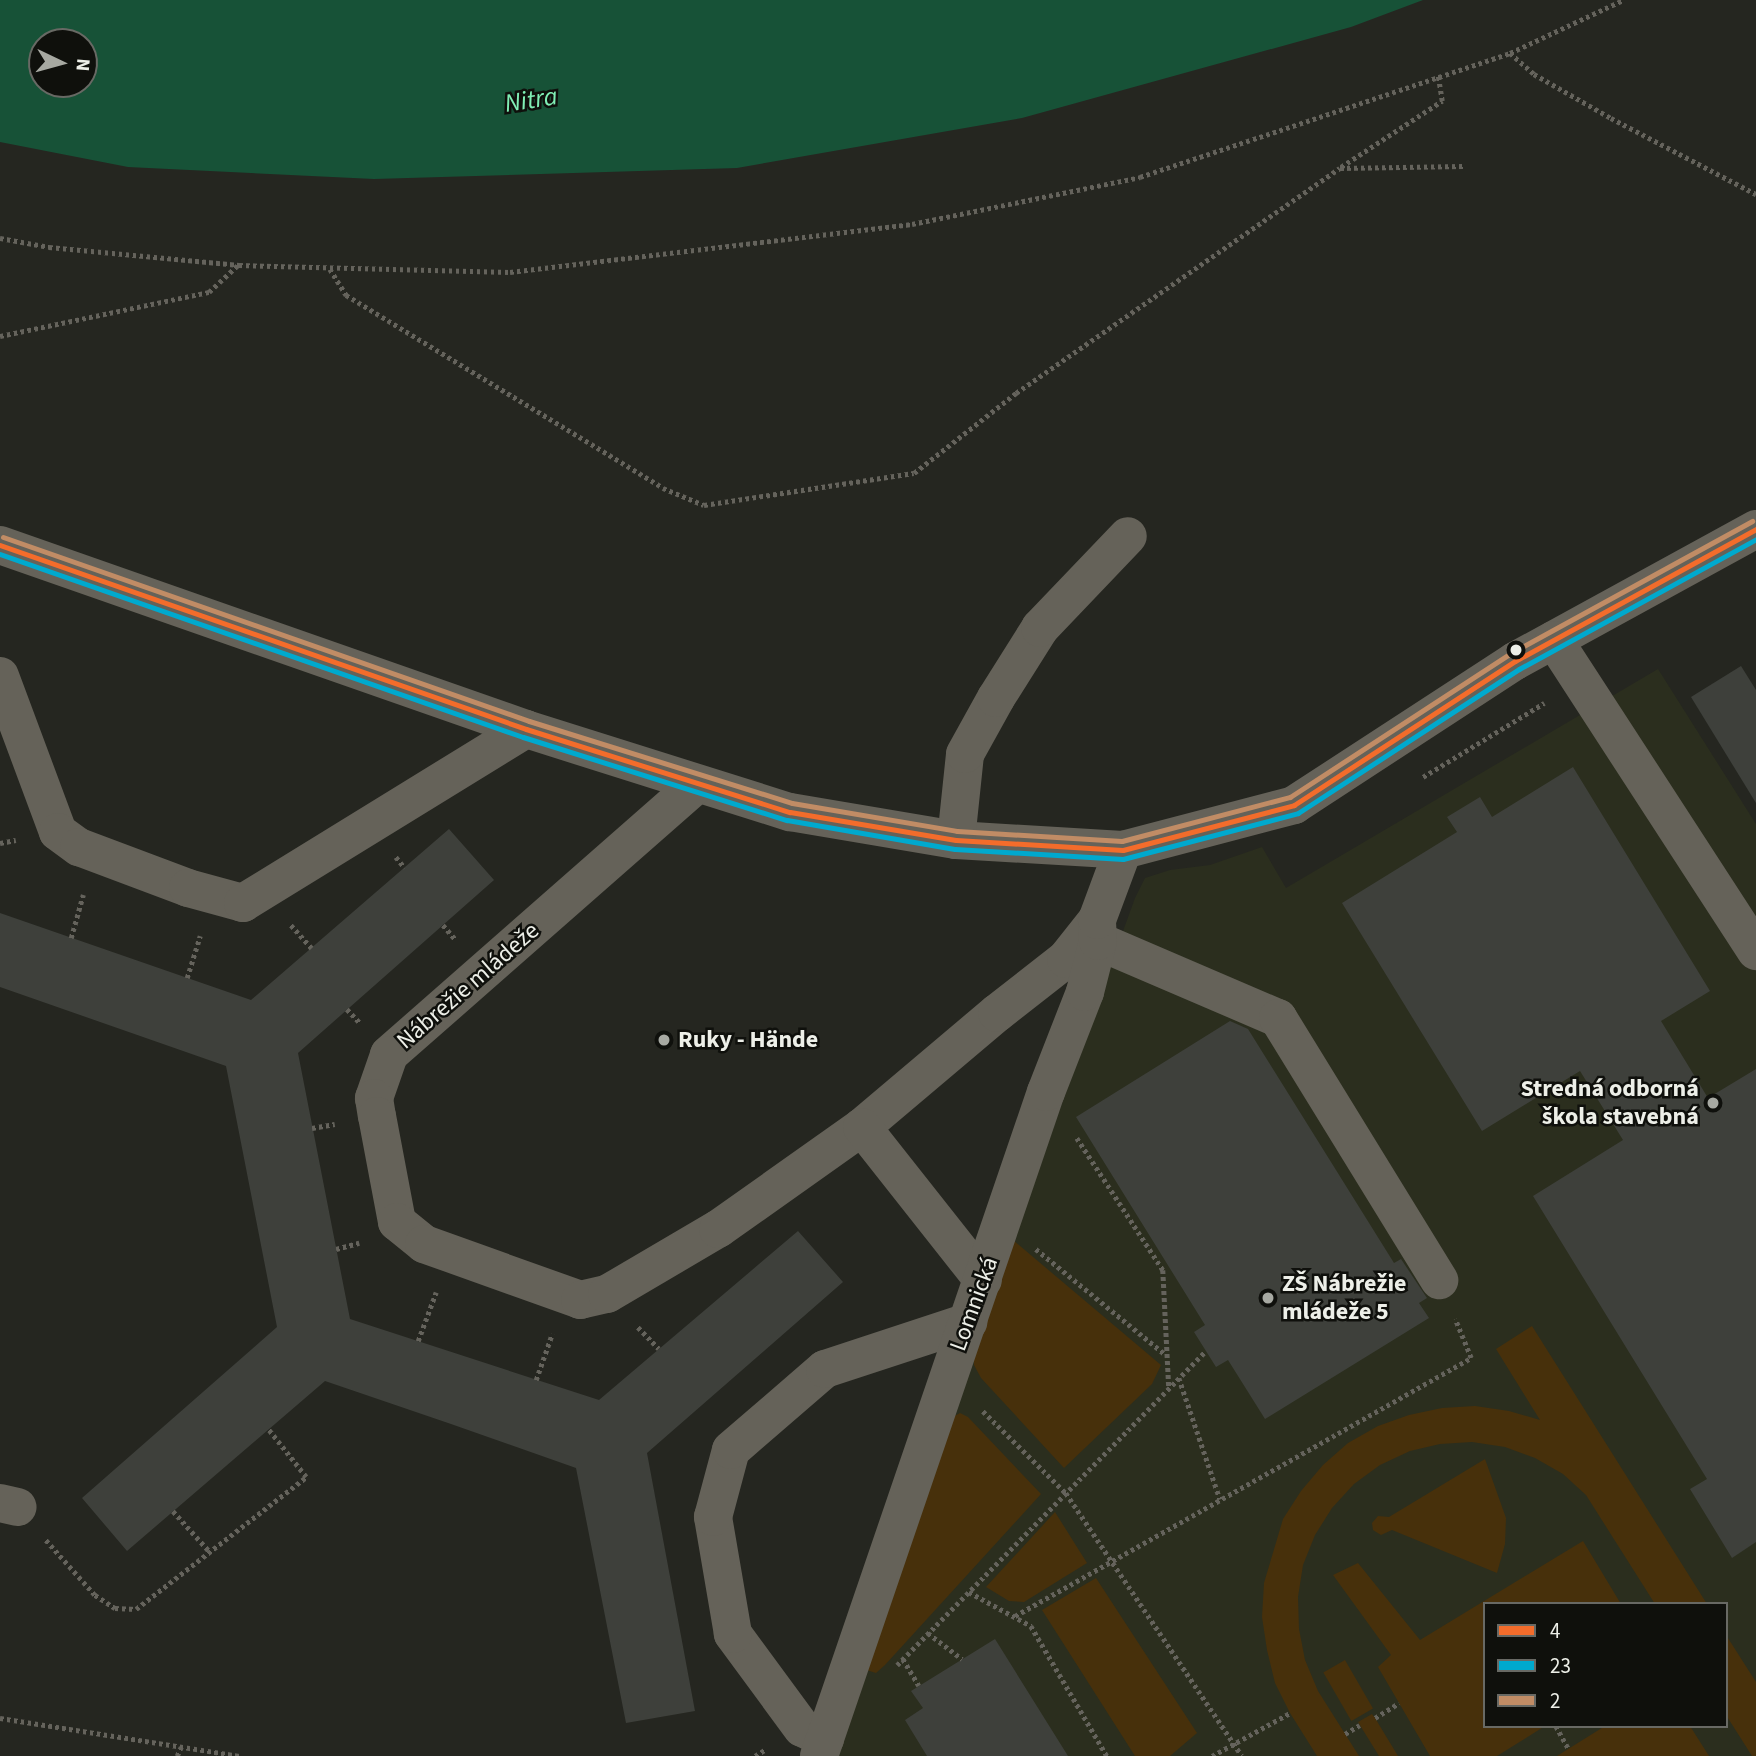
<!DOCTYPE html>
<meta charset="utf-8">
<style>
body{margin:0}
#map{position:relative;width:1756px;height:1756px;overflow:hidden;background:#252620;font-family:"Source Sans 3",sans-serif}
div>[style]{position:absolute}
.built>*{inset:0;background:#2b2e1e}
.green>*{inset:0;background:#47300b;transform-origin:0 0}
.water>*{inset:0;background:#175237}
.building>*{inset:0;background:#3e403b}
.path>*{height:4.5px;margin-top:-2.25px;transform-origin:0;background:repeating-linear-gradient(90deg,#65635c 0 3.5px,transparent 0 7px)}
.minor>*{height:38px;margin:-19px;padding:0 19px;transform-origin:19px;border-radius:19px;background:#656259}
.bus-1>*{height:5px;margin:-2.5px;padding:0 2.5px;transform-origin:2.5px;border-radius:2.5px;background:#f36c2b}
.bus-2>*{height:5px;margin:-2.5px;padding:0 2.5px;transform-origin:2.5px;border-radius:2.5px;background:#00a9ce}
.bus-3>*{height:5px;margin:-2.5px;padding:0 2.5px;transform-origin:2.5px;border-radius:2.5px;background:#c18c65}
.dots>*{width:19px;height:19px;translate:-50% -50%;box-sizing:border-box;border:4px solid #0f100c;border-radius:50%}
span{translate:-50% -50%;white-space:nowrap;text-align:center;line-height:1.15;-webkit-text-stroke:5px #0f100c;paint-order:stroke}
.street-label{font-size:24px;color:#edefe8}
.poi-label{font-size:24px;color:#edefe8;font-weight:700}
.left{translate:0 -50%;text-align:left}
.right{translate:-100% -50%;text-align:right}
.water-label{font-size:26px;color:#80efb5;font-style:italic}
.legend{position:absolute;left:1483px;top:1602px;width:245px;height:126px;box-sizing:border-box;background:#0f100c;border:2px solid #686964;margin:0;padding:9px 12px;list-style:none;font-size:21px;color:#edefe8}
.legend li{display:flex;align-items:center;gap:14px;height:35px}
.legend b{width:35px;border:2px solid #686964}
.north{position:absolute;left:28px;top:28px;width:70px;height:70px;box-sizing:border-box;background:#0f100c;border:2px solid #686964;border-radius:50%;rotate:95deg;font-size:19px;font-weight:700;line-height:28px;text-align:center;color:#edefe8}
.north::after{content:'';display:block;margin:auto;width:24px;height:32px;background:#a7a9a2;clip-path:polygon(50% 0,100% 100%,50% 72%,0 100%)}
</style>
<div id="map">
<div class="built">
<div style="clip-path:polygon(evenodd,1658px 669px,1756px 824px,1756px 1756px,834px 1756px,1096px 1006px,1135px 898px,1145px 878px,1170px 870px,1210px 865px,1262px 847px,1286px 888px,1658px 669px,1485px 1604px,1726px 1604px,1726px 1726px,1485px 1726px,1485px 1604px)"></div>
</div>
<div class="green">
<div style="clip-path:polygon(1013px 1240px,1161px 1365px,1152px 1384px,1064px 1468px,981px 1378px,974px 1365px,974px 1355px)"></div>
<div style="clip-path:polygon(1532px 1326px,1707px 1604px,1655px 1604px,1586px 1495px,1563px 1474px,1535px 1458px,1505px 1447px,1472px 1442px,1440px 1444px,1410px 1451px,1380px 1465px,1354px 1484px,1332px 1508px,1315px 1535px,1303px 1565px,1298px 1597px,1299px 1629px,1305px 1660px,1318px 1691px,1359px 1756px,1317px 1756px,1290px 1713px,1275px 1683px,1267px 1650px,1262px 1617px,1264px 1583px,1283px 1519px,1301px 1491px,1323px 1465px,1348px 1443px,1378px 1426px,1409px 1415px,1442px 1408px,1475px 1406px,1509px 1411px,1540px 1420px,1496px 1349px)"></div>
<div style="clip-path:polygon(960px 1413px,968px 1417px,1041px 1494px,885px 1665px,876px 1673px,863px 1669px,951px 1418px)"></div>
<div style="clip-path:polygon(1485px 1459px,1506px 1518px,1505px 1544px,1497px 1573px,1392px 1530px,1381px 1535px,1373px 1530px,1372px 1523px,1378px 1516px,1389px 1517px)"></div>
<div style="clip-path:polygon(1055px 1512px,1087px 1563px,1024px 1602px,1009px 1601px,986px 1587px)"></div>
<div style="clip-path:polygon(1583px 1541px,1621px 1604px,1485px 1604px,1485px 1726px,1545px 1726px,1497px 1756px,1430px 1756px,1378px 1667px,1391px 1655px,1333px 1575px,1358px 1563px,1420px 1640px)"></div>
<div style="clip-path:polygon(1096px 1578px,1197px 1733px,1170px 1756px,1135px 1756px,1042px 1610px)"></div>
<div style="clip-path:polygon(1726px 1635px,1756px 1682px,1756px 1756px,1752px 1756px,1726px 1715px)"></div>
<div style="left:1345px;top:1660px;width:56px;height:25px;rotate:60deg"></div>
<div style="clip-path:polygon(1372px 1714px,1375px 1718px,1398px 1756px,1379px 1756px,1358px 1722px)"></div>
<div style="clip-path:polygon(1605px 1726px,1690px 1726px,1709px 1756px,1557px 1756px)"></div>
</div>
<div class="water">
<div style="clip-path:polygon(evenodd,0 0,1423px 0,1351px 27px,1022px 118px,737px 168px,374px 179px,128px 167px,0 142px,0 0,42px 42px,84px 42px,84px 84px,42px 84px,42px 42px)"></div>
</div>
<div class="building">
<div style="clip-path:polygon(1741px 666px,1756px 690px,1756px 803px,1691px 697px)"></div>
<div style="clip-path:polygon(1573px 767px,1710px 991px,1661px 1021px,1708px 1098px,1756px 1069px,1756px 1542px,1732px 1558px,1690px 1489px,1707px 1479px,1533px 1196px,1623px 1140px,1580px 1071px,1482px 1131px,1342px 903px,1457px 832px,1447px 817px,1480px 797px,1492px 817px)"></div>
<div style="clip-path:polygon(449px 829px,494px 880px,298px 1053px,350px 1319px,599px 1400px,798px 1231px,843px 1282px,647px 1453px,695px 1711px,626px 1723px,576px 1468px,451px 1424px,325px 1381px,127px 1551px,82px 1498px,277px 1327px,226px 1066px,0 987px,0 913px,251px 1000px)"></div>
<div style="clip-path:polygon(1230px 1021px,1248px 1029px,1394px 1263px,1401px 1259px,1427px 1298px,1419px 1303px,1429px 1318px,1265px 1419px,1228px 1360px,1216px 1367px,1194px 1332px,1205px 1325px,1076px 1117px)"></div>
<div style="clip-path:polygon(995px 1639px,1068px 1756px,927px 1756px,905px 1720px,923px 1708px,911px 1691px)"></div>
</div>
<div class="path">
<div style="left:1510px;top:53px;width:32px;rotate:41deg"></div>
<div style="left:1534px;top:74px;width:89px;rotate:29.7deg"></div>
<div style="left:1611px;top:118px;width:164px;rotate:27.7deg"></div>
<div style="left:1341px;top:167px;width:121px;rotate:-33.2deg"></div>
<div style="left:1442px;top:101px;width:25px;rotate:-99deg"></div>
<div style="left:0;top:238px;width:50px;rotate:10.4deg"></div>
<div style="left:49px;top:247px;width:191px;rotate:5.4deg"></div>
<div style="left:239px;top:265px;width:271px;rotate:1.5deg"></div>
<div style="left:510px;top:272px;width:405px;rotate:-6.8deg"></div>
<div style="left:912px;top:224px;width:233px;rotate:-11.6deg"></div>
<div style="left:1140px;top:177px;width:390px;rotate:-18.5deg"></div>
<div style="left:1510px;top:53px;width:125px;rotate:-25.1deg"></div>
<div style="left:330px;top:269px;width:31px;rotate:58deg"></div>
<div style="left:346px;top:295px;width:371px;rotate:31.3deg"></div>
<div style="left:663px;top:488px;width:44px;rotate:22.5deg"></div>
<div style="left:704px;top:505px;width:212px;rotate:-8.7deg"></div>
<div style="left:914px;top:473px;width:130px;rotate:-38.1deg"></div>
<div style="left:1016px;top:393px;width:394px;rotate:-34.8deg"></div>
<div style="left:1340px;top:168px;width:123px;rotate:-0.9deg"></div>
<div style="left:0;top:336px;width:214px;rotate:-11.9deg"></div>
<div style="left:209px;top:292px;width:40px;rotate:-43deg"></div>
<div style="left:1423px;top:777px;width:142px;rotate:-31.4deg"></div>
<div style="left:0;top:843px;width:16px;rotate:-11deg"></div>
<div style="left:396px;top:857px;width:14px;rotate:51deg"></div>
<div style="left:291px;top:925px;width:31px;rotate:48deg"></div>
<div style="left:443px;top:925px;width:20px;rotate:49deg"></div>
<div style="left:71px;top:938px;width:45px;rotate:-74.4deg"></div>
<div style="left:187px;top:978px;width:44px;rotate:-72.8deg"></div>
<div style="left:347px;top:1009px;width:19px;rotate:47deg"></div>
<div style="left:312px;top:1128px;width:23px;rotate:-10deg"></div>
<div style="left:1077px;top:1138px;width:158px;rotate:56.9deg"></div>
<div style="left:1163px;top:1270px;width:118px;rotate:87.1deg"></div>
<div style="left:336px;top:1249px;width:24px;rotate:-15deg"></div>
<div style="left:1036px;top:1249px;width:169px;rotate:39.2deg"></div>
<div style="left:638px;top:1327px;width:30px;rotate:46deg"></div>
<div style="left:418px;top:1341px;width:52px;rotate:-69.8deg"></div>
<div style="left:1179px;top:1378px;width:128px;rotate:71.3deg"></div>
<div style="left:536px;top:1380px;width:49px;rotate:-70.8deg"></div>
<div style="left:983px;top:1411px;width:117px;rotate:44.7deg"></div>
<div style="left:1066px;top:1493px;width:316px;rotate:56.2deg"></div>
<div style="left:173px;top:1511px;width:55px;rotate:47.9deg"></div>
<div style="left:46px;top:1540px;width:74px;rotate:48.3deg"></div>
<div style="left:95px;top:1595px;width:24px;rotate:33deg"></div>
<div style="left:115px;top:1608px;width:21px;rotate:3deg"></div>
<div style="left:136px;top:1609px;width:215px;rotate:-37.8deg"></div>
<div style="left:306px;top:1477px;width:61px;rotate:-128.4deg"></div>
<div style="left:969px;top:1592px;width:71px;rotate:28.7deg"></div>
<div style="left:1031px;top:1626px;width:151px;rotate:59.7deg"></div>
<div style="left:1015px;top:1616px;width:524px;rotate:-29.5deg"></div>
<div style="left:1471px;top:1358px;width:42px;rotate:-112.3deg"></div>
<div style="left:928px;top:1633px;width:43px;rotate:37.4deg"></div>
<div style="left:903px;top:1659px;width:31px;rotate:59deg"></div>
<div style="left:897px;top:1665px;width:441px;rotate:-45.5deg"></div>
<div style="left:0;top:1718px;width:244px;rotate:9deg"></div>
<div style="left:1375px;top:1718px;width:28px;rotate:-32deg"></div>
<div style="left:1556px;top:1726px;width:26px;rotate:61deg"></div>
<div style="left:1345px;top:1734px;width:17px;rotate:-31deg"></div>
<div style="left:177px;top:1756px;width:10px;rotate:-66deg"></div>
<div style="left:755px;top:1756px;width:13px;rotate:-32deg"></div>
<div style="left:1212px;top:1756px;width:89px;rotate:-28.9deg"></div>
</div>
<div class="minor">
<div style="left:0;top:545px;width:557px;rotate:19.28deg"></div>
<div style="left:526px;top:729px;width:277px;rotate:17.5deg"></div>
<div style="left:790px;top:812px;width:168px;rotate:9.6deg"></div>
<div style="left:956px;top:840px;width:167px;rotate:3.4deg"></div>
<div style="left:1123px;top:850px;width:177px;rotate:-14.7deg"></div>
<div style="left:1294px;top:805px;width:264px;rotate:-33.1deg"></div>
<div style="left:1515px;top:661px;width:275px;rotate:-28.7deg"></div>
<div style="left:1554px;top:640px;width:371px;rotate:57deg"></div>
<div style="left:0;top:676px;width:166px;rotate:69.6deg"></div>
<div style="left:58px;top:832px;width:26px;rotate:36deg"></div>
<div style="left:79px;top:847px;width:116px;rotate:20.6deg"></div>
<div style="left:188px;top:888px;width:57px;rotate:15.3deg"></div>
<div style="left:243px;top:903px;width:332px;rotate:-31.6deg"></div>
<div style="left:697px;top:784px;width:410px;rotate:138.7deg"></div>
<div style="left:389px;top:1055px;width:46px;rotate:109.2deg"></div>
<div style="left:374px;top:1098px;width:18px;rotate:81deg"></div>
<div style="left:377px;top:1116px;width:108px;rotate:79.3deg"></div>
<div style="left:397px;top:1222px;width:35px;rotate:39deg"></div>
<div style="left:424px;top:1244px;width:166px;rotate:19.7deg"></div>
<div style="left:580px;top:1300px;width:28px;rotate:-13deg"></div>
<div style="left:607px;top:1294px;width:129px;rotate:-30.4deg"></div>
<div style="left:718px;top:1229px;width:176px;rotate:-35.3deg"></div>
<div style="left:862px;top:1127px;width:177px;rotate:-40.2deg"></div>
<div style="left:997px;top:1013px;width:88px;rotate:-38deg"></div>
<div style="left:1066px;top:959px;width:50px;rotate:-51.5deg"></div>
<div style="left:956px;top:840px;width:86px;rotate:-84deg"></div>
<div style="left:965px;top:754px;width:64px;rotate:-61deg"></div>
<div style="left:996px;top:698px;width:83px;rotate:-57.8deg"></div>
<div style="left:1040px;top:628px;width:127px;rotate:-46.3deg"></div>
<div style="left:1098px;top:941px;width:196px;rotate:23.2deg"></div>
<div style="left:1278px;top:1018px;width:308px;rotate:58.4deg"></div>
<div style="left:862px;top:1127px;width:195px;rotate:51.7deg"></div>
<div style="left:0;top:1503px;width:18px;rotate:13deg"></div>
<div style="left:825px;top:1739px;width:25px;rotate:-154deg"></div>
<div style="left:802px;top:1728px;width:117px;rotate:-126.3deg"></div>
<div style="left:733px;top:1634px;width:119px;rotate:-99.7deg"></div>
<div style="left:713px;top:1517px;width:69px;rotate:-75deg"></div>
<div style="left:731px;top:1450px;width:124px;rotate:-40.8deg"></div>
<div style="left:825px;top:1369px;width:151px;rotate:-18.2deg"></div>
<div style="left:819px;top:1756px;width:702px;rotate:-71.13deg"></div>
<div style="left:1046px;top:1092px;width:107px;rotate:-68.7deg"></div>
<div style="left:1085px;top:992px;width:53px;rotate:-75.7deg"></div>
<div style="left:1098px;top:941px;width:21px;rotate:-93deg"></div>
<div style="left:1097px;top:920px;width:75px;rotate:-69.6deg"></div>
</div>
<div class="bus-1">
<div style="left:0;top:545px;width:557px;rotate:19.28deg"></div>
<div style="left:526px;top:729px;width:277px;rotate:17.5deg"></div>
<div style="left:790px;top:812px;width:168px;rotate:9.6deg"></div>
<div style="left:956px;top:840px;width:167px;rotate:3.4deg"></div>
<div style="left:1123px;top:850px;width:177px;rotate:-14.7deg"></div>
<div style="left:1294px;top:805px;width:264px;rotate:-33.1deg"></div>
<div style="left:1515px;top:661px;width:275px;rotate:-28.7deg"></div>
</div>
<div class="bus-2">
<div style="left:0;top:554px;width:554px;rotate:19.29deg"></div>
<div style="left:523px;top:737px;width:277px;rotate:17.5deg"></div>
<div style="left:787px;top:820px;width:170px;rotate:9.8deg"></div>
<div style="left:955px;top:849px;width:168px;rotate:3.4deg"></div>
<div style="left:1123px;top:859px;width:181px;rotate:-14.7deg"></div>
<div style="left:1298px;top:813px;width:264px;rotate:-33.1deg"></div>
<div style="left:1519px;top:669px;width:270px;rotate:-28.7deg"></div>
</div>
<div class="bus-3">
<div style="left:3px;top:537px;width:557px;rotate:19.28deg"></div>
<div style="left:529px;top:721px;width:275px;rotate:17.3deg"></div>
<div style="left:792px;top:803px;width:167px;rotate:9.6deg"></div>
<div style="left:957px;top:831px;width:165px;rotate:3.5deg"></div>
<div style="left:1122px;top:841px;width:174px;rotate:-14.7deg"></div>
<div style="left:1290px;top:797px;width:264px;rotate:-33.1deg"></div>
<div style="left:1511px;top:653px;width:275px;rotate:-28.7deg"></div>
</div>
<div class="dots">
<div style="left:1516px;top:650px;background:#edefe8"></div>
<div style="left:664px;top:1040px;background:#a7a9a2"></div>
<div style="left:1713px;top:1103px;background:#a7a9a2"></div>
<div style="left:1268px;top:1298px;background:#a7a9a2"></div>
</div>
<div class="street-label">
<span style="left:468px;top:986px;rotate:-41deg">Nábrežie mládeže</span>
<span style="left:974px;top:1304px;rotate:-70deg">Lomnická</span>
</div>
<div class="poi-label">
<span class="left" style="left:678px;top:1040px">Ruky - Hände</span>
<span class="right" style="left:1699px;top:1103px">Stredná odborná<br>škola stavebná</span>
<span class="left" style="left:1282px;top:1298px">ZŠ Nábrežie<br>mládeže 5</span>
</div>
<div class="water-label">
<span style="left:531px;top:100px;rotate:-9deg">Nitra</span>
</div>
<ul class="legend">
<li><b style="height:9px;background:#f36c2b"></b>4</li>
<li><b style="height:9px;background:#00a9ce"></b>23</li>
<li><b style="height:9px;background:#c18c65"></b>2</li>
</ul>
<div class="north">N</div>
</div>
